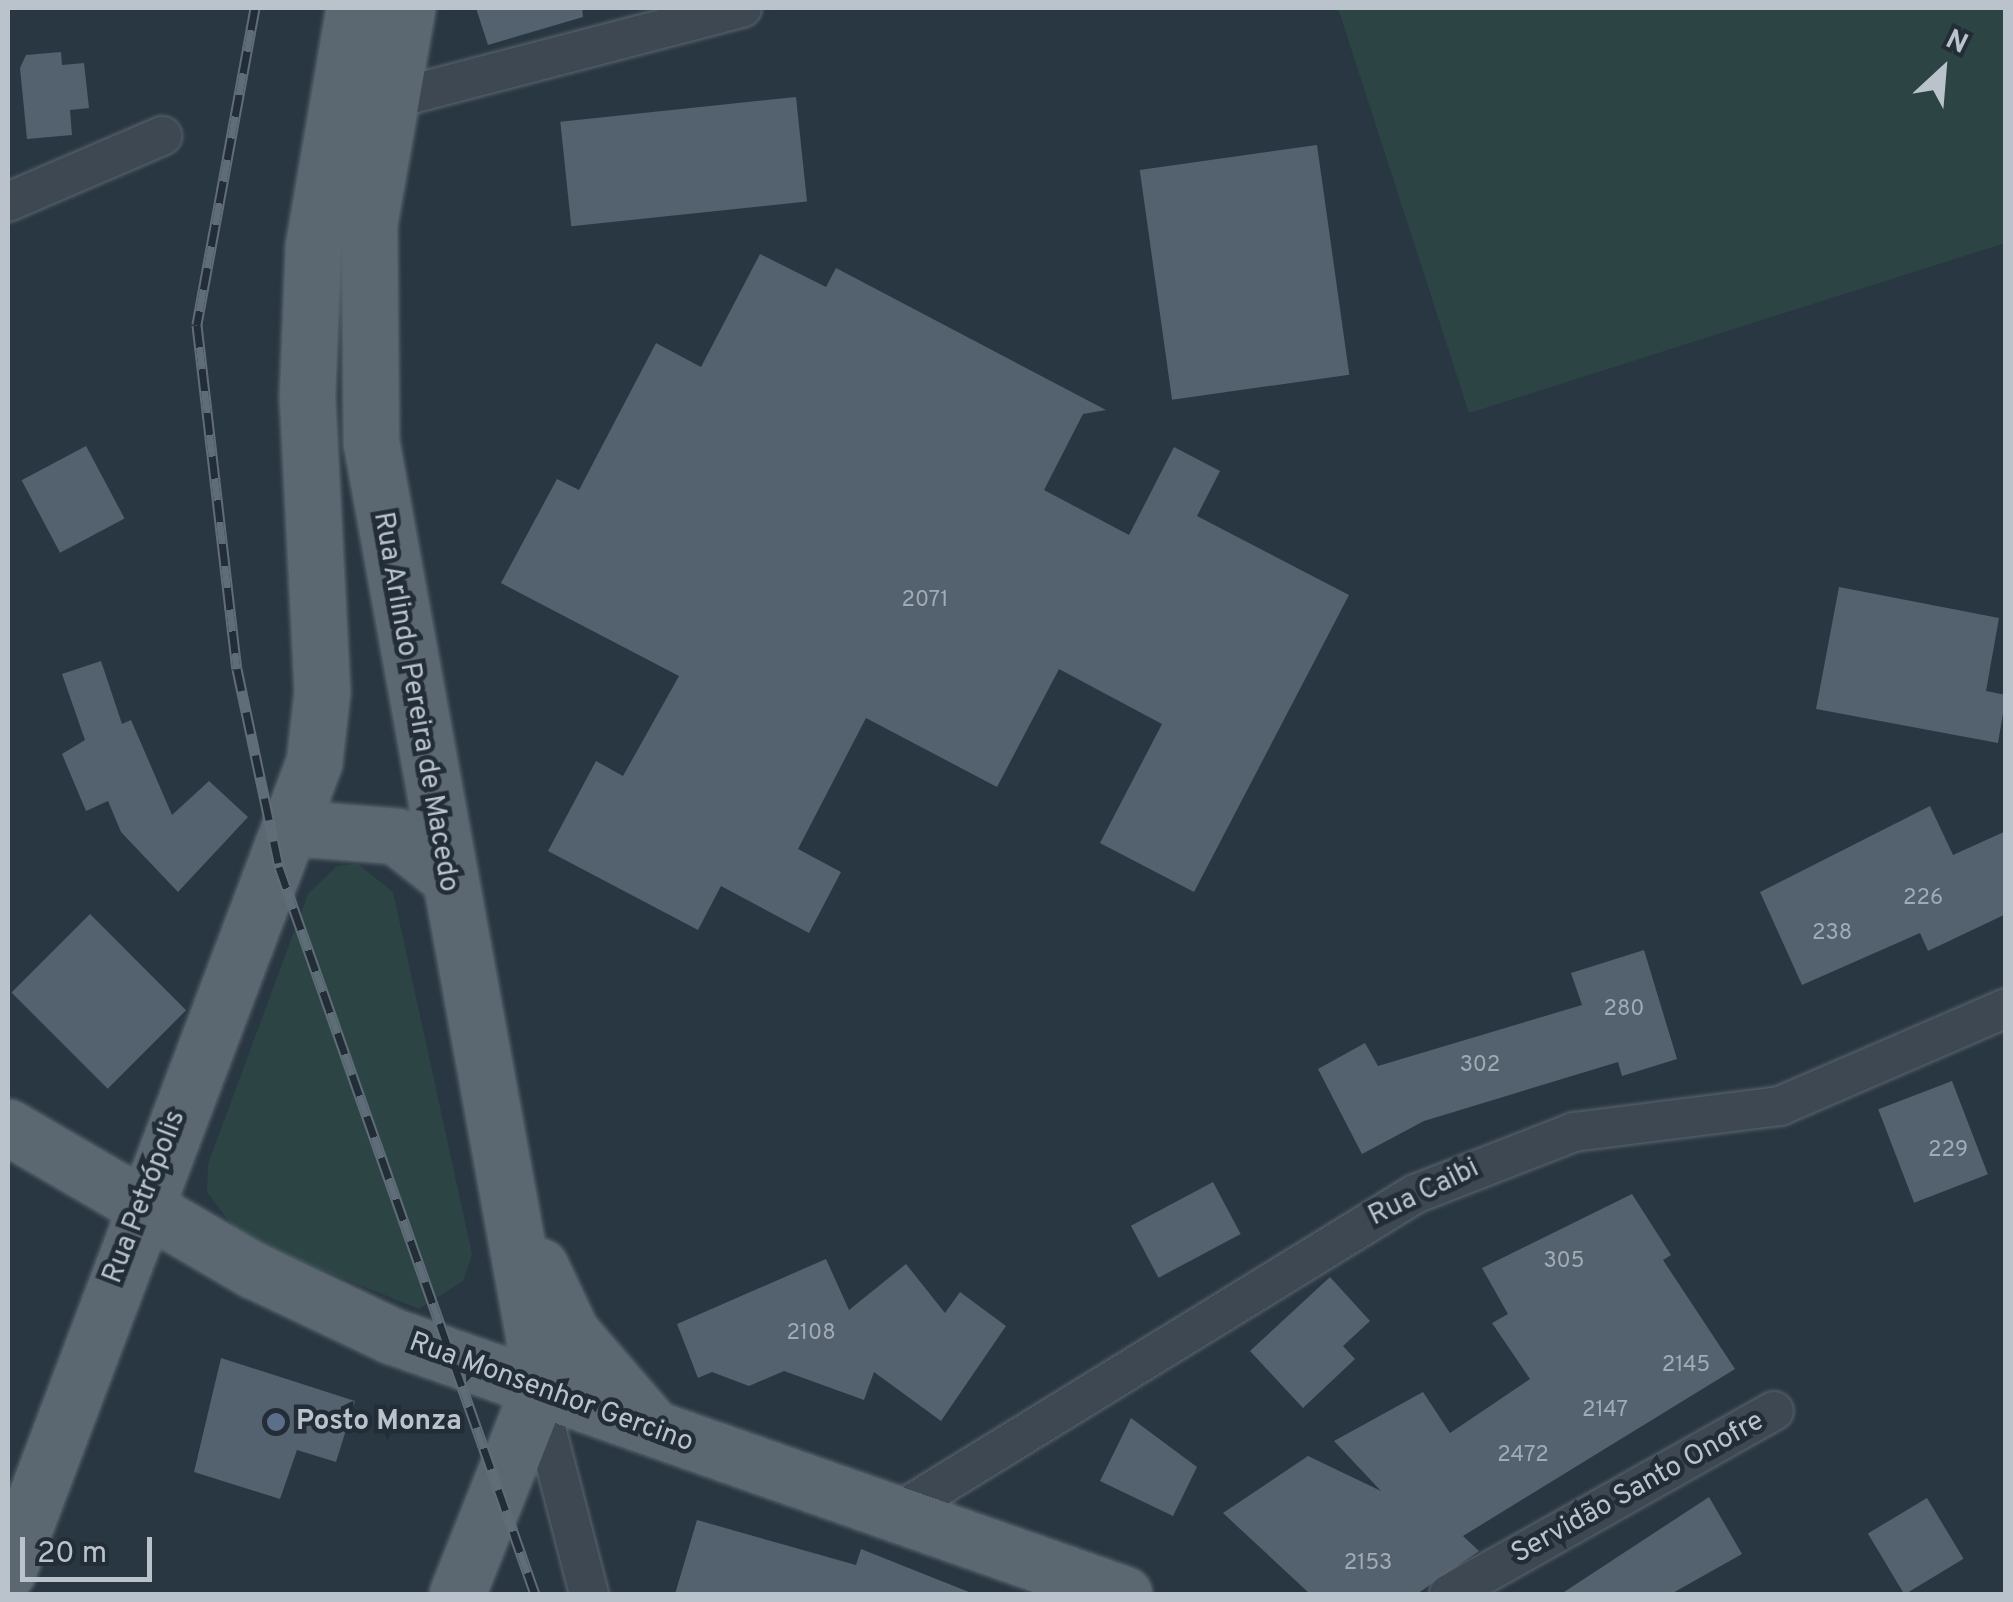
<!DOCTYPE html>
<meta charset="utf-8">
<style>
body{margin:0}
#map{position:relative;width:2013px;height:1602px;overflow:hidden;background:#293742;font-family:Overpass,sans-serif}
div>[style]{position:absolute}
.green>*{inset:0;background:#2c4544}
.building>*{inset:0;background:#54626f;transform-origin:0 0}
.roads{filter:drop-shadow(0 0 2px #5b666f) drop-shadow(0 0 2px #5b666f)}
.street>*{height:38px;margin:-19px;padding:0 19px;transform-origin:19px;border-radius:19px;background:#3d4852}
.primary>*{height:55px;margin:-27.5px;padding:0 27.5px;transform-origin:27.5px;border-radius:27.5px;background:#5b6771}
.rail>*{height:11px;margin-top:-5.5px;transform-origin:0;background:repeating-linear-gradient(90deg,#222d37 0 22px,#5f6d78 0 44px);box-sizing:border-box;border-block:2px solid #5f6d78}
.dots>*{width:28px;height:28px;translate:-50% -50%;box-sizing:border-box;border:5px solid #222d37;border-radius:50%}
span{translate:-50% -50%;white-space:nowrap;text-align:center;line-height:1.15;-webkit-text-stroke:9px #222d37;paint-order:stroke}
.number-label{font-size:22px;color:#a0abb5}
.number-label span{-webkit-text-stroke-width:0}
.street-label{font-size:28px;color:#bac3cc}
.poi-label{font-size:28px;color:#bac3cc;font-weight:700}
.left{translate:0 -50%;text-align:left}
.frame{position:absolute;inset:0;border:10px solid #bac3cc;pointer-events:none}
.north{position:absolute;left:1893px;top:20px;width:100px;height:100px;-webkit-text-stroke:8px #222d37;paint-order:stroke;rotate:26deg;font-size:28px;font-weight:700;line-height:40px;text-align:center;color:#bac3cc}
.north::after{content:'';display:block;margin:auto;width:35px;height:45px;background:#bac3cc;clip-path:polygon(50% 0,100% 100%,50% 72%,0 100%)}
.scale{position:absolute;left:20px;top:1537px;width:132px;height:45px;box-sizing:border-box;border:5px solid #bac3cc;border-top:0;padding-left:12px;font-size:30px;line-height:35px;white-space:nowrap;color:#bac3cc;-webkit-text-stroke:8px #222d37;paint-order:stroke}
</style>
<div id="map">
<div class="green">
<div style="clip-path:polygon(1338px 8px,2004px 8px,2005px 243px,1469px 413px)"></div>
<div style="clip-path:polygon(358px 864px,393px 892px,472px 1254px,463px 1281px,419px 1309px,241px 1237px,207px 1192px,208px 1164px,308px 894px,337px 866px)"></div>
</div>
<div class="building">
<div style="clip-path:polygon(476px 8px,582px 8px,583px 17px,488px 45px)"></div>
<div style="clip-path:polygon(61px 52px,62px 65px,84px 63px,89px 108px,70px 110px,72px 135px,27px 139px,20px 68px,26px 55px)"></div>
<div style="left:796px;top:97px;width:105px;height:237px;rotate:84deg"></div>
<div style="left:1317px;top:145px;width:232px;height:179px;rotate:82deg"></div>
<div style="clip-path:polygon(760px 254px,826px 287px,836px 268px,1106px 410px,1083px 414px,1044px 490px,1129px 535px,1174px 447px,1220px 471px,1197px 516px,1349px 595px,1194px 892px,1100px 843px,1162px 724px,1059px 669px,997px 787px,866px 718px,798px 849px,841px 872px,809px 933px,721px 886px,698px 930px,548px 851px,596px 761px,623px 776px,679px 676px,501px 583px,557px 479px,579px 490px,656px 343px,701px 367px)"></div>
<div style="left:86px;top:446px;width:82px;height:73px;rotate:62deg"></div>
<div style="clip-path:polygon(1839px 587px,1999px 618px,1986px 691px,2006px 695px,1998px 743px,1816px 709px)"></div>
<div style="clip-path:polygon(101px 661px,122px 724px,131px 720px,172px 815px,209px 781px,248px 817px,178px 892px,121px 832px,108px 801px,86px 811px,62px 754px,85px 740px,62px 674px)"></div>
<div style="clip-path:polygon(1930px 806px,1953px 855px,2006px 831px,2006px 914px,1928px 951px,1920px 933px,1802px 985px,1760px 892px)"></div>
<div style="left:90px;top:914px;width:136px;height:111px;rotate:45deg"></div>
<div style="clip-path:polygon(1644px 950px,1677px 1059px,1622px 1076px,1618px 1062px,1424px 1121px,1362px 1154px,1318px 1069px,1365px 1043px,1378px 1066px,1582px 1005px,1571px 973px)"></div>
<div style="left:1952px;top:1081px;width:100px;height:79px;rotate:69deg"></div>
<div style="left:1213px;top:1182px;width:59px;height:93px;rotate:62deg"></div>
<div style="clip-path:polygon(1632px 1194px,1671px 1255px,1663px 1260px,1735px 1369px,1463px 1536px,1479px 1551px,1417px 1594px,1310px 1594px,1223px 1513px,1308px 1456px,1381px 1491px,1334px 1441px,1423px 1392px,1450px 1433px,1530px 1379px,1492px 1323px,1508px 1314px,1482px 1268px)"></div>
<div style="clip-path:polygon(826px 1259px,849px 1310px,906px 1264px,945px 1313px,960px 1292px,1006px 1326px,941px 1421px,874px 1372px,864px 1400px,784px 1371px,749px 1386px,712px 1372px,698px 1378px,677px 1324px)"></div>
<div style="clip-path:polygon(1330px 1277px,1370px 1321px,1343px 1346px,1355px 1359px,1303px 1408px,1250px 1351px)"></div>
<div style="clip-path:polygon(221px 1358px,355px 1401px,336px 1462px,297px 1450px,280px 1499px,194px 1472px)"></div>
<div style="clip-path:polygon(1131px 1418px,1197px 1467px,1173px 1516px,1100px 1481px)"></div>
<div style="clip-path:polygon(1709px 1497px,1742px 1554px,1671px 1594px,1561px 1594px)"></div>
<div style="left:1927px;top:1498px;width:71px;height:69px;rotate:59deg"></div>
<div style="clip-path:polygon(697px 1520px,856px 1565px,861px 1549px,974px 1594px,675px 1594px)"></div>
</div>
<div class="roads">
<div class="street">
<div style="left:385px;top:101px;width:369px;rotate:-14.6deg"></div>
<div style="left:8px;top:202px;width:168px;rotate:-23.2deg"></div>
<div style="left:537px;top:1393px;width:208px;rotate:75.5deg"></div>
<div style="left:898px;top:1512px;width:607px;rotate:-31.6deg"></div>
<div style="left:1415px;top:1194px;width:171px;rotate:-21.3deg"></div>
<div style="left:1574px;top:1132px;width:208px;rotate:-7.2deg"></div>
<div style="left:1780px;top:1106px;width:246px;rotate:-23.4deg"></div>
<div style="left:1449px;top:1594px;width:373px;rotate:-29.4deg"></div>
</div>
<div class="primary">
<div style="left:407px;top:8px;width:219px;rotate:100deg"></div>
<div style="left:369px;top:224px;width:218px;rotate:89.5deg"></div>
<div style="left:371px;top:442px;width:923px;rotate:79.7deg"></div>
<div style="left:536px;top:1350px;width:43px;rotate:88.7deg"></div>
<div style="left:537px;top:1393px;width:216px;rotate:111.7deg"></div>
<div style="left:295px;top:828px;width:101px;rotate:4.5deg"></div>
<div style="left:396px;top:836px;width:60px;rotate:38.2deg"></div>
<div style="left:8px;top:1127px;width:284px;rotate:30.3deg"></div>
<div style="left:253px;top:1270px;width:154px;rotate:25.4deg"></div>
<div style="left:392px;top:1336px;width:776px;rotate:19.42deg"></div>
<div style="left:540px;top:1266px;width:73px;rotate:64.8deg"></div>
<div style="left:571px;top:1332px;width:125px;rotate:49.2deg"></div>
<div style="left:8px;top:1571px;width:865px;rotate:-69.28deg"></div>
<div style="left:314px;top:762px;width:70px;rotate:-83.5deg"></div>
<div style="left:322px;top:692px;width:295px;rotate:-92.9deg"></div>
<div style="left:307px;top:397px;width:150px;rotate:-87.7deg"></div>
<div style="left:313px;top:247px;width:242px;rotate:-80.3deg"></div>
</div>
</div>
<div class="rail">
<div style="left:255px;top:8px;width:322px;rotate:100.4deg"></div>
<div style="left:197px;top:325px;width:346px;rotate:83.4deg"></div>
<div style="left:237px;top:669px;width:202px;rotate:78deg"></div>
<div style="left:279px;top:867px;width:771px;rotate:70.6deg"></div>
</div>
<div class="dots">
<div style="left:276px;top:1422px;background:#5c6f8a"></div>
</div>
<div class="number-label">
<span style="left:925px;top:601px">2071</span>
<span style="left:1923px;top:899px">226</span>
<span style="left:1832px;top:934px">238</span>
<span style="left:1624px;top:1010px">280</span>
<span style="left:1480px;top:1066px">302</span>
<span style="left:1948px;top:1151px">229</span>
<span style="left:1564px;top:1262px">305</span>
<span style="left:811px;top:1334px">2108</span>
<span style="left:1686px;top:1366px">2145</span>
<span style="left:1605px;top:1411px">2147</span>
<span style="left:1523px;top:1456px">2472</span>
<span style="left:1368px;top:1564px">2153</span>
</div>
<div class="street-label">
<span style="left:415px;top:702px;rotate:80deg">Rua Arlindo Pereira de Macedo</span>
<span style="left:1424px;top:1193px;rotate:-26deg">Rua Caibi</span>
<span style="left:145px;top:1197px;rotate:-69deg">Rua Petrópolis</span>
<span style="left:551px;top:1393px;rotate:20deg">Rua Monsenhor Gercino</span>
<span style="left:1638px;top:1488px;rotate:-29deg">Servidão Santo Onofre</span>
</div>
<div class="poi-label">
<span class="left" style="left:296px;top:1422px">Posto Monza</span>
</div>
<div class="frame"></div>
<div class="north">N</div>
<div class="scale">20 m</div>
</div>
